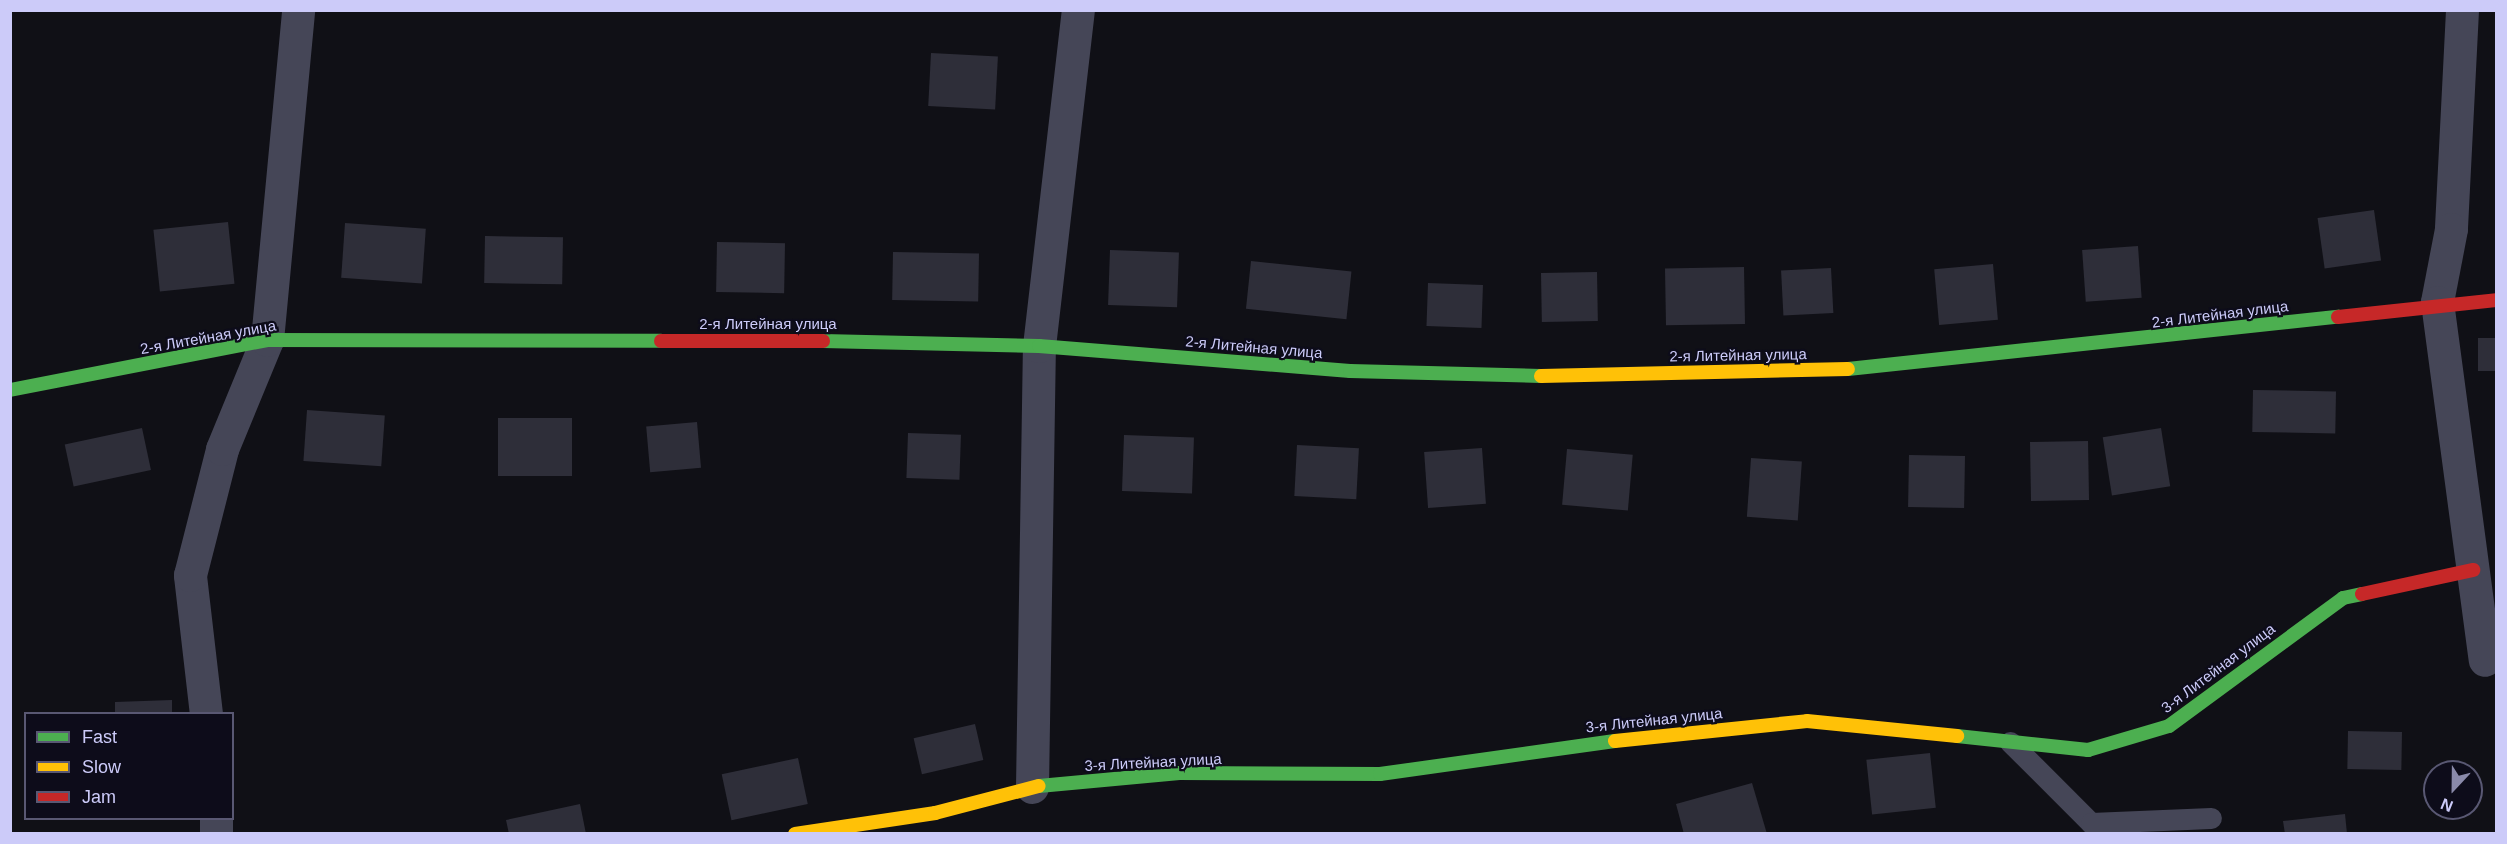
<!DOCTYPE html>
<meta charset="utf-8">
<style>
body{margin:0}
#map{position:relative;width:2507px;height:844px;overflow:hidden;background:#101016;font-family:Helvetica,sans-serif}
div>[style]{position:absolute}
.building>*{inset:0;background:#2e2e39;transform-origin:0 0}
.lane>*{height:21px;margin:-10.5px;padding:0 10.5px;transform-origin:10.5px;border-radius:10.5px;background:#454657}
.street>*{height:33px;margin:-16.5px;padding:0 16.5px;transform-origin:16.5px;border-radius:16.5px;background:#454657}
.fast>*{height:14px;margin:-7px;padding:0 7px;transform-origin:7px;border-radius:7px;background:#4caf50}
.slow>*{height:14px;margin:-7px;padding:0 7px;transform-origin:7px;border-radius:7px;background:#ffc107}
.jam>*{height:14px;margin:-7px;padding:0 7px;transform-origin:7px;border-radius:7px;background:#c62828}
span{translate:-50% -50%;white-space:nowrap;text-align:center;line-height:1.15;-webkit-text-stroke:4.5px #0d0c1a;paint-order:stroke}
.street-label{font-size:15px;color:#cccbf9}
.frame{position:absolute;inset:0;border:12px solid #cccbf9;pointer-events:none}
.legend{position:absolute;left:24px;top:712px;width:210px;height:108px;box-sizing:border-box;background:#0d0c1a;border:2px solid #595873;margin:0;padding:8px 10px;list-style:none;font-size:18px;color:#cccbf9}
.legend li{display:flex;align-items:center;gap:12px;height:30px}
.legend b{width:30px;border:2px solid #595873}
.north{position:absolute;left:2423px;top:760px;width:60px;height:60px;box-sizing:border-box;background:#0d0c1a;border:2px solid #595873;border-radius:50%;rotate:202deg;font-size:16px;font-weight:700;line-height:24px;text-align:center;color:#cccbf9}
.north::after{content:'';display:block;margin:auto;width:21px;height:27px;background:#8a8aaa;clip-path:polygon(50% 0,100% 100%,50% 72%,0 100%)}
</style>
<div id="map">
<div class="building">
<div style="left:931px;top:53px;width:67px;height:53px;rotate:3deg"></div>
<div style="left:2374px;top:210px;width:51px;height:57px;rotate:82deg"></div>
<div style="left:228px;top:222px;width:62px;height:75px;rotate:84deg"></div>
<div style="left:345px;top:223px;width:81px;height:55px;rotate:4deg"></div>
<div style="left:485px;top:236px;width:78px;height:47px;rotate:1deg"></div>
<div style="left:717px;top:242px;width:68px;height:50px;rotate:1deg"></div>
<div style="left:2138px;top:246px;width:52px;height:56px;rotate:86deg"></div>
<div style="left:1110px;top:250px;width:69px;height:55px;rotate:2deg"></div>
<div style="left:893px;top:252px;width:86px;height:48px;rotate:1deg"></div>
<div style="left:1251px;top:261px;width:101px;height:48px;rotate:6deg"></div>
<div style="left:1993px;top:264px;width:56px;height:59px;rotate:85deg"></div>
<div style="left:1744px;top:267px;width:57px;height:79px;rotate:89deg"></div>
<div style="left:1831px;top:268px;width:45px;height:50px;rotate:87deg"></div>
<div style="left:1597px;top:272px;width:49px;height:56px;rotate:89deg"></div>
<div style="left:1428px;top:283px;width:55px;height:43px;rotate:2deg"></div>
<div style="left:2478px;top:338px;width:18px;height:33px"></div>
<div style="left:2253px;top:390px;width:83px;height:42px;rotate:1deg"></div>
<div style="left:307px;top:410px;width:78px;height:51px;rotate:4deg"></div>
<div style="left:498px;top:418px;width:74px;height:58px"></div>
<div style="left:697px;top:422px;width:46px;height:51px;rotate:85deg"></div>
<div style="left:142px;top:428px;width:43px;height:79px;rotate:78deg"></div>
<div style="left:2161px;top:428px;width:59px;height:59px;rotate:81deg"></div>
<div style="left:908px;top:433px;width:53px;height:45px;rotate:2deg"></div>
<div style="left:1124px;top:435px;width:70px;height:56px;rotate:2deg"></div>
<div style="left:2088px;top:441px;width:59px;height:58px;rotate:89deg"></div>
<div style="left:1297px;top:445px;width:62px;height:51px;rotate:3deg"></div>
<div style="left:1482px;top:448px;width:56px;height:58px;rotate:86deg"></div>
<div style="left:1567px;top:449px;width:66px;height:56px;rotate:5deg"></div>
<div style="left:1909px;top:455px;width:56px;height:52px;rotate:1deg"></div>
<div style="left:1751px;top:458px;width:51px;height:59px;rotate:4deg"></div>
<div style="clip-path:polygon(172px 700px,172px 714px,115px 714px,115px 702px)"></div>
<div style="left:975px;top:724px;width:37px;height:63px;rotate:77deg"></div>
<div style="left:2348px;top:731px;width:54px;height:38px;rotate:1deg"></div>
<div style="left:1930px;top:753px;width:55px;height:64px;rotate:84deg"></div>
<div style="left:798px;top:758px;width:47px;height:78px;rotate:78deg"></div>
<div style="clip-path:polygon(1752px 783px,1767px 834px,1684px 834px,1676px 804px)"></div>
<div style="clip-path:polygon(580px 804px,586px 834px,509px 834px,506px 820px)"></div>
<div style="clip-path:polygon(2345px 814px,2347px 834px,2285px 834px,2283px 821px)"></div>
</div>
<div class="lane">
<div style="left:2010px;top:742px;width:115px;rotate:45deg"></div>
<div style="left:2091px;top:823px;width:120px;rotate:-2.4deg"></div>
</div>
<div class="street">
<div style="left:2462px;top:10px;width:219px;rotate:92.9deg"></div>
<div style="left:2451px;top:229px;width:74px;rotate:100.9deg"></div>
<div style="left:2437px;top:302px;width:361px;rotate:82.4deg"></div>
<div style="left:206px;top:714px;width:140px;rotate:-96.6deg"></div>
<div style="left:190px;top:575px;width:130px;rotate:-75.7deg"></div>
<div style="left:222px;top:449px;width:118px;rotate:-67.6deg"></div>
<div style="left:267px;top:340px;width:331px;rotate:-84.6deg"></div>
<div style="left:1032px;top:787px;width:441px;rotate:-89.1deg"></div>
<div style="left:1039px;top:346px;width:338px;rotate:-83.4deg"></div>
<div style="left:216px;top:818px;width:16px;rotate:90deg"></div>
</div>
<div class="fast">
<div style="left:823px;top:341px;width:216px;rotate:1.3deg"></div>
<div style="left:1039px;top:346px;width:312px;rotate:4.6deg"></div>
<div style="left:1350px;top:371px;width:191px;rotate:1.5deg"></div>
<div style="left:1848px;top:369px;width:493px;rotate:-6.1deg"></div>
<div style="left:10px;top:390px;width:262px;rotate:-11deg"></div>
<div style="left:267px;top:340px;width:394px;rotate:0.1deg"></div>
<div style="left:1957px;top:736px;width:132px;rotate:6.1deg"></div>
<div style="left:2088px;top:750px;width:84px;rotate:-16.5deg"></div>
<div style="left:2169px;top:726px;width:216px;rotate:-36.3deg"></div>
<div style="left:2343px;top:598px;width:19px;rotate:-12deg"></div>
<div style="left:1039px;top:786px;width:141px;rotate:-5.3deg"></div>
<div style="left:1179px;top:773px;width:201px;rotate:0.3deg"></div>
<div style="left:1380px;top:774px;width:237px;rotate:-8deg"></div>
</div>
<div class="slow">
<div style="left:1541px;top:376px;width:307px;rotate:-1.3deg"></div>
<div style="left:1615px;top:741px;width:193px;rotate:-5.9deg"></div>
<div style="left:1807px;top:721px;width:151px;rotate:5.7deg"></div>
<div style="left:795px;top:834px;width:142px;rotate:-8.5deg"></div>
<div style="left:935px;top:813px;width:107px;rotate:-14.6deg"></div>
</div>
<div class="jam">
<div style="left:2338px;top:317px;width:159px;rotate:-6.1deg"></div>
<div style="left:661px;top:341px;width:162px"></div>
<div style="left:2362px;top:594px;width:114px;rotate:-12.2deg"></div>
</div>
<div class="street-label">
<span style="left:2220px;top:314px;rotate:-7deg">2-я Литейная улица</span>
<span style="left:768px;top:324px">2-я Литейная улица</span>
<span style="left:208px;top:337px;rotate:-10deg">2-я Литейная улица</span>
<span style="left:1254px;top:347px;rotate:5deg">2-я Литейная улица</span>
<span style="left:1738px;top:355px;rotate:-1deg">2-я Литейная улица</span>
<span style="left:2218px;top:668px;rotate:-37deg">3-я Литейная улица</span>
<span style="left:1654px;top:720px;rotate:-6deg">3-я Литейная улица</span>
<span style="left:1153px;top:762px;rotate:-3deg">3-я Литейная улица</span>
</div>
<div class="frame"></div>
<ul class="legend">
<li><b style="height:8px;background:#4caf50"></b>Fast</li>
<li><b style="height:8px;background:#ffc107"></b>Slow</li>
<li><b style="height:8px;background:#c62828"></b>Jam</li>
</ul>
<div class="north">N</div>
</div>
